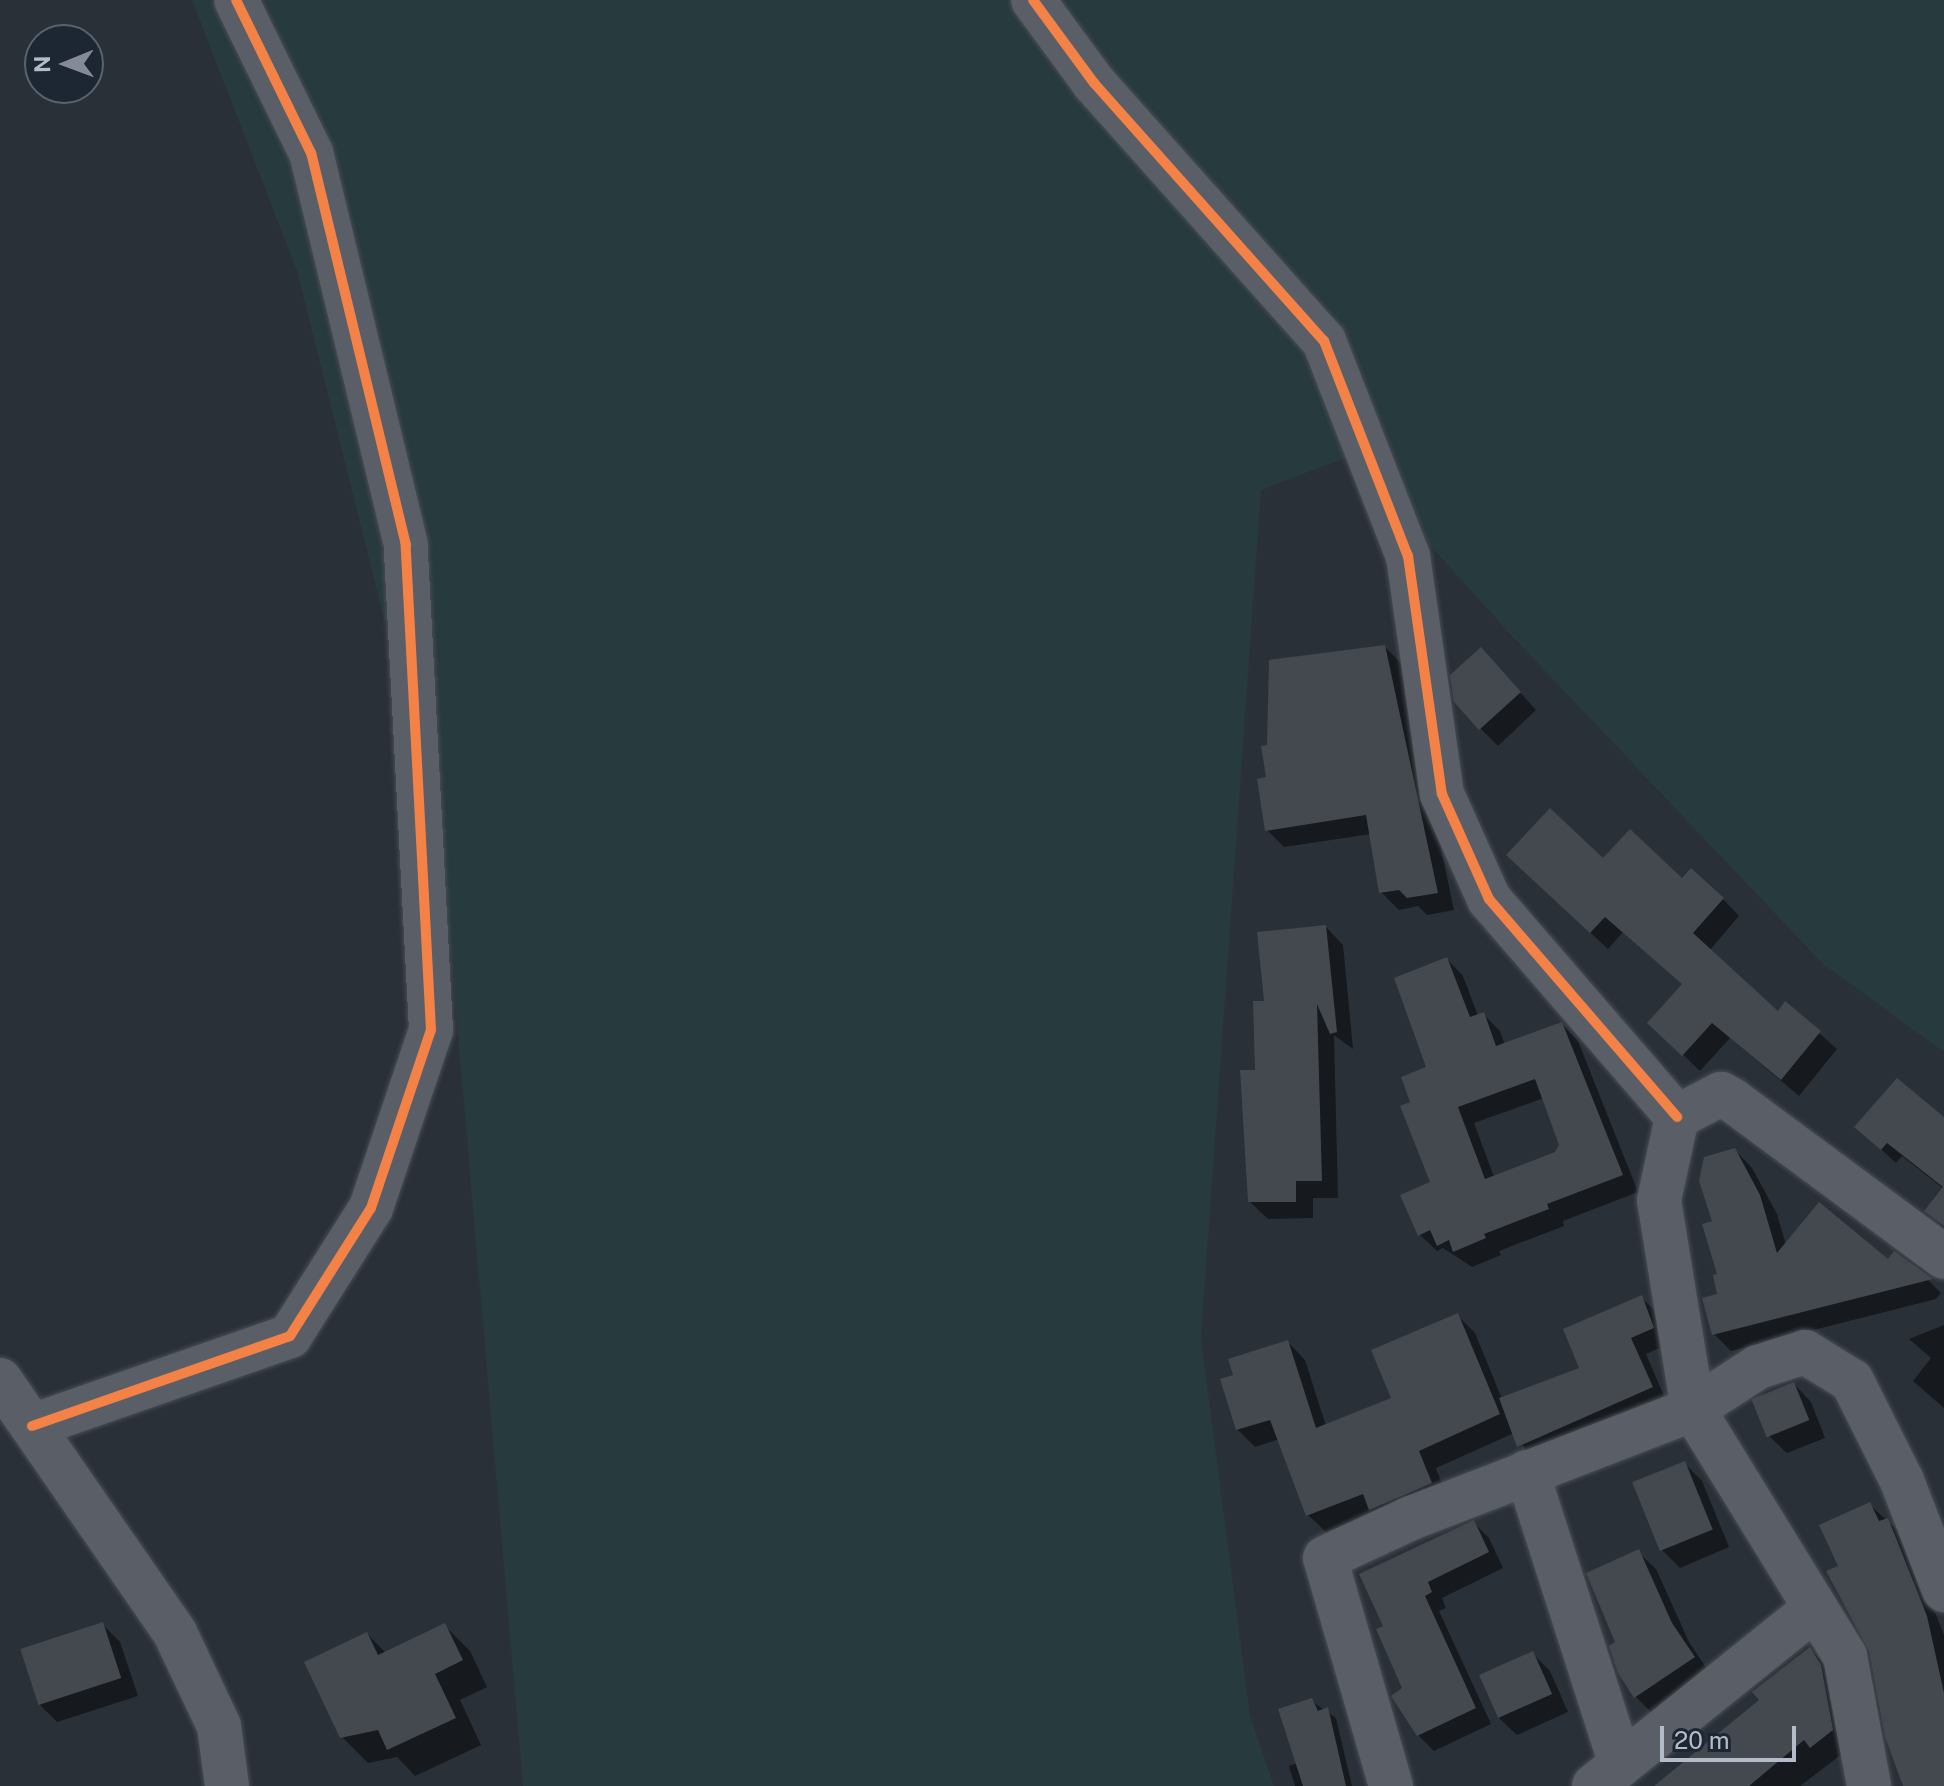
<!DOCTYPE html>
<style>
body{margin:0}
#map{position:relative;width:1944px;height:1786px;overflow:hidden;background:#2a3038;font-family:"Public Sans",sans-serif}
div>[style]{position:absolute}
.green>*{inset:0;background:#273a3e}
.shadow>*{inset:0;background:#0007}
.building>*{inset:0;background:#444950;transform-origin:0 0}
.roads{filter:drop-shadow(0 0 2px #484c53) drop-shadow(0 0 2px #484c53)}
.minor>*{height:44px;margin:-22px;padding:0 22px;transform-origin:22px;border-radius:22px;background:#5a5e66}
.cycleway>*{height:10px;margin:-5px;padding:0 5px;transform-origin:5px;border-radius:5px;background:#f48246}
span{translate:-50% -50%;white-space:nowrap;text-align:center;line-height:1.15;-webkit-text-stroke:6px #1d2633;paint-order:stroke}
.north{position:absolute;left:24px;top:24px;width:80px;height:80px;box-sizing:border-box;background:#1d2633;border:2px solid #59626f;border-radius:50%;rotate:269deg;font-size:22px;font-weight:700;line-height:32px;text-align:center;color:#b4bcc9}
.north::after{content:'';display:block;margin:auto;width:28px;height:36px;background:#848b96;clip-path:polygon(50% 0,100% 100%,50% 72%,0 100%)}
.scale{position:absolute;left:1660px;top:1726px;width:136px;height:36px;box-sizing:border-box;border:4px solid #b4bcc9;border-top:0;padding-left:10px;font-size:24px;line-height:28px;white-space:nowrap;color:#b4bcc9;-webkit-text-stroke:6px #1d2633;paint-order:stroke}
</style>
<div id="map">
<div class="green">
<div style="clip-path:polygon(192px 0,1944px 0,1944px 1052px,1823px 964px,1511px 635px,1350px 456px,1261px 490px,1201px 1338px,1250px 1716px,1274px 1786px,523px 1786px,442px 851px,297px 271px)"></div>
</div>
<div class="shadow">
<div style="clip-path:polygon(1385px 647px,1402px 664px,1454px 910px,1427px 915px,1418px 906px,1399px 910px,1381px 892px,1371px 834px,1284px 847px,1267px 830px,1269px 747px)"></div>
<div style="clip-path:polygon(1498px 668px,1536px 710px,1498px 746px,1480px 728px)"></div>
<div style="clip-path:polygon(1603px 860px,1682px 881px,1723px 899px,1739px 916px,1709px 951px,1778px 1013px,1786px 1004px,1837px 1049px,1799px 1096px,1730px 1038px,1700px 1071px,1667px 1039px,1684px 985px,1623px 932px,1608px 949px,1526px 872px)"></div>
<div style="clip-path:polygon(1326px 927px,1343px 945px,1353px 1049px,1334px 1035px,1338px 1198px,1313px 1198px,1313px 1218px,1268px 1219px,1250px 1202px,1266px 1003px)"></div>
<div style="clip-path:polygon(evenodd,1447px 959px,1463px 976px,1478px 1016px,1483px 1014px,1500px 1031px,1505px 1045px,1562px 1024px,1578px 1041px,1638px 1192px,1563px 1221px,1564px 1226px,1499px 1251px,1501px 1255px,1472px 1267px,1443px 1248px,1437px 1251px,1420px 1235px,1432px 1183px,1413px 1103px,1429px 1068px,1447px 959px,1544px 1098px,1561px 1145px,1557px 1153px,1494px 1177px,1474px 1123px,1544px 1098px)"></div>
<div style="clip-path:polygon(1944px 1120px,1944px 1227px,1927px 1211px,1944px 1189px,1902px 1156px,1896px 1163px,1857px 1127px)"></div>
<div style="clip-path:polygon(1735px 1150px,1752px 1168px,1777px 1214px,1786px 1245px,1889px 1262px,1923px 1275px,1941px 1293px,1936px 1299px,1731px 1351px,1714px 1334px,1720px 1295px,1715px 1222px)"></div>
<div style="clip-path:polygon(1642px 1298px,1657px 1313px,1669px 1344px,1646px 1354px,1667px 1403px,1534px 1461px,1514px 1433px,1436px 1468px,1448px 1501px,1375px 1513px,1326px 1532px,1308px 1515px,1280px 1439px,1255px 1447px,1237px 1429px,1236px 1377px,1288px 1342px,1305px 1360px,1326px 1426px,1393px 1399px,1458px 1316px,1475px 1333px,1502px 1399px,1582px 1369px)"></div>
<div style="clip-path:polygon(1944px 1325px,1944px 1408px,1913px 1381px,1931px 1358px,1909px 1339px)"></div>
<div style="clip-path:polygon(1794px 1384px,1811px 1402px,1825px 1438px,1787px 1453px,1769px 1436px)"></div>
<div style="clip-path:polygon(1684px 1463px,1702px 1481px,1729px 1547px,1680px 1568px,1662px 1550px)"></div>
<div style="clip-path:polygon(1869px 1504px,1905px 1537px,1944px 1635px,1944px 1786px,1903px 1786px,1871px 1650px,1840px 1567px)"></div>
<div style="clip-path:polygon(1474px 1523px,1489px 1538px,1503px 1568px,1442px 1598px,1446px 1608px,1439px 1611px,1491px 1724px,1434px 1751px,1418px 1735px,1385px 1627px)"></div>
<div style="clip-path:polygon(1638px 1552px,1656px 1569px,1689px 1642px,1711px 1675px,1653px 1714px,1635px 1696px,1618px 1643px)"></div>
<div style="clip-path:polygon(102px 1624px,120px 1642px,138px 1696px,57px 1722px,40px 1705px)"></div>
<div style="clip-path:polygon(444px 1625px,470px 1651px,487px 1687px,460px 1700px,481px 1745px,415px 1776px,397px 1757px,368px 1763px,342px 1737px,367px 1634px,386px 1653px)"></div>
<div style="clip-path:polygon(1810px 1649px,1827px 1667px,1850px 1748px,1800px 1786px,1692px 1786px)"></div>
<div style="clip-path:polygon(1532px 1653px,1550px 1671px,1568px 1712px,1517px 1735px,1499px 1718px)"></div>
<div style="clip-path:polygon(1311px 1701px,1336px 1718px,1352px 1786px,1295px 1786px,1289px 1766px,1298px 1763px)"></div>
</div>
<div class="building">
<div style="clip-path:polygon(1385px 645px,1438px 893px,1407px 898px,1399px 890px,1379px 893px,1366px 815px,1265px 831px,1257px 779px,1266px 777px,1261px 746px,1267px 745px,1269px 660px)"></div>
<div style="clip-path:polygon(1481px 647px,1521px 692px,1479px 730px,1454px 702px,1450px 675px)"></div>
<div style="clip-path:polygon(1550px 808px,1603px 858px,1630px 829px,1682px 878px,1691px 868px,1724px 898px,1693px 933px,1778px 1011px,1785px 1001px,1821px 1031px,1781px 1080px,1712px 1023px,1682px 1056px,1647px 1023px,1682px 984px,1605px 917px,1590px 933px,1506px 855px)"></div>
<div style="clip-path:polygon(1326px 925px,1337px 1032px,1330px 1034px,1317px 1004px,1322px 1181px,1296px 1181px,1296px 1202px,1248px 1202px,1240px 1070px,1255px 1070px,1253px 1001px,1264px 1001px,1257px 932px)"></div>
<div style="clip-path:polygon(evenodd,1447px 957px,1470px 1017px,1484px 1012px,1496px 1046px,1562px 1022px,1623px 1175px,1547px 1204px,1549px 1209px,1484px 1234px,1486px 1238px,1453px 1252px,1449px 1240px,1437px 1246px,1430px 1230px,1418px 1236px,1400px 1195px,1430px 1182px,1400px 1106px,1410px 1102px,1401px 1077px,1426px 1067px,1394px 978px,1447px 957px,1535px 1079px,1559px 1145px,1555px 1152px,1485px 1179px,1458px 1107px,1535px 1079px)"></div>
<div style="clip-path:polygon(1897px 1078px,1944px 1117px,1944px 1226px,1924px 1211px,1943px 1187px,1887px 1143px,1881px 1150px,1854px 1127px)"></div>
<div style="clip-path:polygon(1735px 1148px,1760px 1195px,1777px 1253px,1819px 1202px,1888px 1259px,1894px 1251px,1933px 1279px,1712px 1335px,1702px 1298px,1717px 1294px,1713px 1275px,1717px 1274px,1702px 1224px,1712px 1221px,1699px 1181px,1704px 1157px)"></div>
<div style="clip-path:polygon(1642px 1295px,1654px 1328px,1631px 1338px,1653px 1387px,1517px 1447px,1499px 1398px,1579px 1368px,1563px 1329px)"></div>
<div style="clip-path:polygon(1458px 1313px,1500px 1414px,1419px 1451px,1432px 1483px,1369px 1510px,1363px 1494px,1306px 1516px,1270px 1420px,1236px 1430px,1220px 1379px,1233px 1375px,1228px 1359px,1288px 1340px,1316px 1428px,1391px 1398px,1371px 1350px)"></div>
<div style="left:1794px;top:1382px;width:41px;height:46px;rotate:68deg"></div>
<div style="left:1685px;top:1461px;width:74px;height:57px;rotate:68deg"></div>
<div style="clip-path:polygon(1870px 1502px,1879px 1521px,1888px 1518px,1927px 1616px,1944px 1693px,1944px 1786px,1903px 1786px,1885px 1737px,1869px 1651px,1826px 1571px,1838px 1566px,1819px 1525px)"></div>
<div style="clip-path:polygon(1474px 1520px,1489px 1552px,1428px 1582px,1432px 1592px,1425px 1596px,1476px 1708px,1417px 1736px,1391px 1696px,1402px 1688px,1376px 1629px,1383px 1626px,1359px 1574px)"></div>
<div style="clip-path:polygon(1639px 1549px,1672px 1623px,1695px 1657px,1634px 1698px,1618px 1673px,1609px 1646px,1615px 1642px,1586px 1573px)"></div>
<div style="left:103px;top:1622px;width:59px;height:87px;rotate:72deg"></div>
<div style="clip-path:polygon(445px 1623px,463px 1660px,435px 1674px,456px 1718px,387px 1750px,378px 1730px,340px 1738px,304px 1662px,367px 1632px,378px 1655px)"></div>
<div style="clip-path:polygon(1810px 1647px,1821px 1665px,1833px 1730px,1810px 1748px,1804px 1740px,1749px 1786px,1654px 1786px,1759px 1700px,1752px 1692px)"></div>
<div style="left:1533px;top:1651px;width:47px;height:59px;rotate:66deg"></div>
<div style="clip-path:polygon(1312px 1698px,1318px 1711px,1328px 1707px,1346px 1786px,1303px 1786px,1278px 1709px)"></div>
</div>
<div class="roads">
<div class="minor">
<div style="left:1033px;top:0;width:103px;rotate:53.7deg"></div>
<div style="left:1094px;top:83px;width:346px;rotate:48.3deg"></div>
<div style="left:1324px;top:341px;width:231px;rotate:68.7deg"></div>
<div style="left:1408px;top:556px;width:240px;rotate:81.9deg"></div>
<div style="left:1442px;top:794px;width:115px;rotate:65.9deg"></div>
<div style="left:1489px;top:899px;width:288px;rotate:49.2deg"></div>
<div style="left:1677px;top:1117px;width:85px;rotate:102.2deg"></div>
<div style="left:1659px;top:1200px;width:212px;rotate:80.8deg"></div>
<div style="left:1693px;top:1409px;width:290px;rotate:58.4deg"></div>
<div style="left:1845px;top:1656px;width:132px;rotate:79.5deg"></div>
<div style="left:1677px;top:1117px;width:50px;rotate:-27.6deg"></div>
<div style="left:1721px;top:1094px;width:13px;rotate:29deg"></div>
<div style="left:1732px;top:1100px;width:264px;rotate:36.5deg"></div>
<div style="left:0;top:1380px;width:308px;rotate:55.3deg"></div>
<div style="left:175px;top:1633px;width:103px;rotate:64.7deg"></div>
<div style="left:219px;top:1726px;width:61px;rotate:82.4deg"></div>
<div style="left:32px;top:1426px;width:273px;rotate:-19.2deg"></div>
<div style="left:290px;top:1336px;width:151px;rotate:-57.7deg"></div>
<div style="left:371px;top:1208px;width:188px;rotate:-71.4deg"></div>
<div style="left:431px;top:1030px;width:486px;rotate:-93deg"></div>
<div style="left:406px;top:545px;width:403px;rotate:-103.6deg"></div>
<div style="left:311px;top:153px;width:170px;rotate:-116.1deg"></div>
<div style="left:1527px;top:1472px;width:307px;rotate:72.2deg"></div>
<div style="left:1391px;top:1786px;width:237px;rotate:-106.1deg"></div>
<div style="left:1325px;top:1558px;width:95px;rotate:-24.9deg"></div>
<div style="left:1411px;top:1518px;width:302px;rotate:-21.1deg"></div>
<div style="left:1693px;top:1409px;width:77px;rotate:-32.9deg"></div>
<div style="left:1758px;top:1367px;width:49px;rotate:-17.7deg"></div>
<div style="left:1805px;top:1352px;width:55px;rotate:31.7deg"></div>
<div style="left:1852px;top:1381px;width:112px;rotate:63.4deg"></div>
<div style="left:1902px;top:1481px;width:117px;rotate:68.9deg"></div>
<div style="left:1594px;top:1786px;width:284px;rotate:-38.8deg"></div>
</div>
</div>
<div class="cycleway">
<div style="left:1033px;top:0;width:103px;rotate:53.7deg"></div>
<div style="left:1094px;top:83px;width:346px;rotate:48.3deg"></div>
<div style="left:1324px;top:341px;width:231px;rotate:68.7deg"></div>
<div style="left:1408px;top:556px;width:240px;rotate:81.9deg"></div>
<div style="left:1442px;top:794px;width:115px;rotate:65.9deg"></div>
<div style="left:1489px;top:899px;width:288px;rotate:49.2deg"></div>
<div style="left:32px;top:1426px;width:273px;rotate:-19.2deg"></div>
<div style="left:290px;top:1336px;width:151px;rotate:-57.7deg"></div>
<div style="left:371px;top:1208px;width:188px;rotate:-71.4deg"></div>
<div style="left:431px;top:1030px;width:486px;rotate:-93deg"></div>
<div style="left:406px;top:545px;width:403px;rotate:-103.6deg"></div>
<div style="left:311px;top:153px;width:170px;rotate:-116.1deg"></div>
</div>
<div class="north">N</div>
<div class="scale">20 m</div>
</div>
